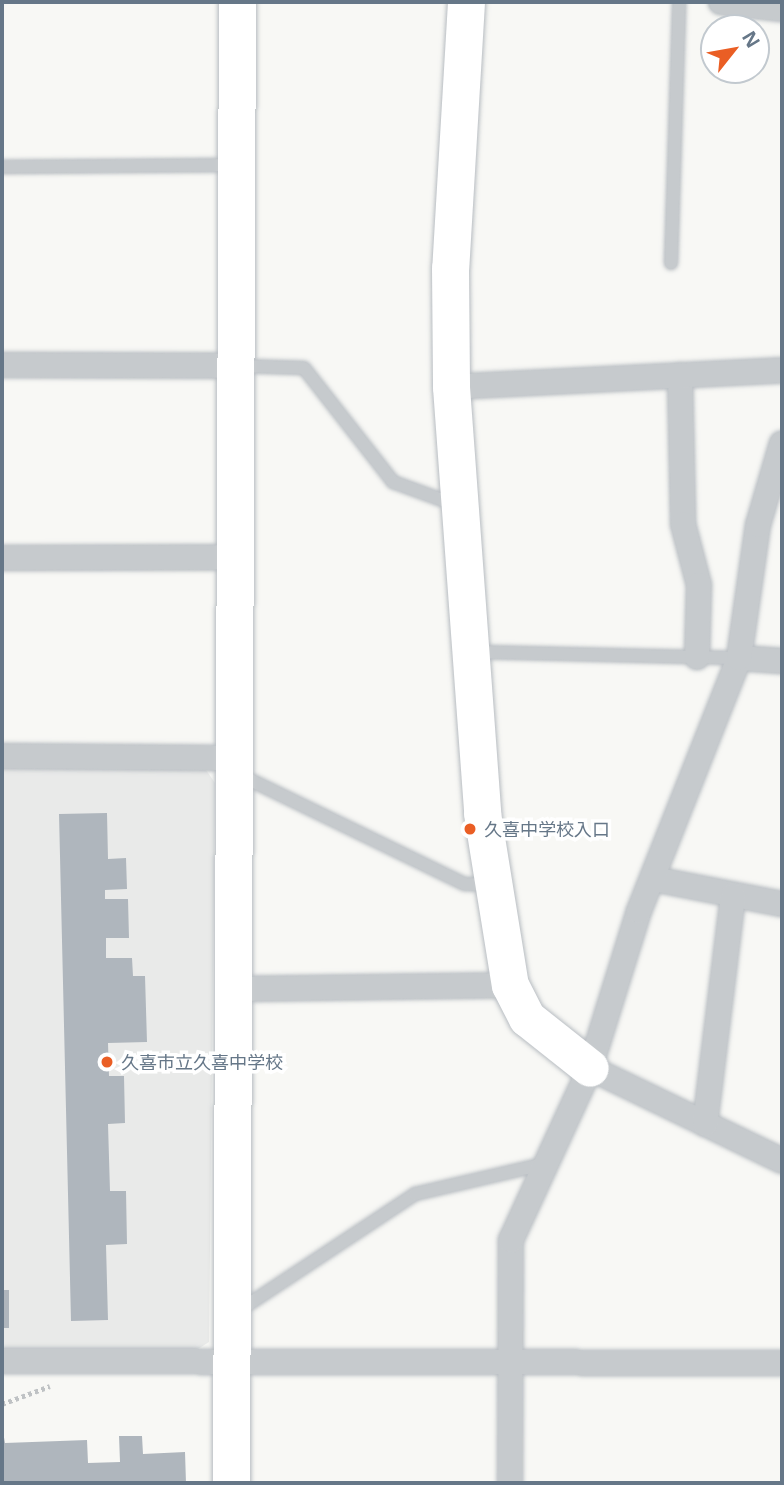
<!DOCTYPE html>
<meta charset="utf-8">
<style>
body{margin:0}
#map{position:relative;width:784px;height:1485px;overflow:hidden;background:#f8f8f5;font-family:"Open Sans","Noto Sans JP",sans-serif}
div>[style]{position:absolute}
.built>*{inset:0;background:#e9eae9}
.building>*{inset:0;background:#afb6bd;transform-origin:0 0}
.path>*{height:4.5px;margin-top:-2.25px;transform-origin:0;background:repeating-linear-gradient(90deg,#bfc2c4 0 3.5px,transparent 0 7px)}
.roads{filter:drop-shadow(0 0 2px #b8bdc2) drop-shadow(0 0 2px #b8bdc2)}
.lane>*{height:12px;margin:-6px;padding:0 6px;transform-origin:6px;border-radius:6px;background:#c6cacd}
.street>*{height:24px;margin:-12px;padding:0 12px;transform-origin:12px;border-radius:12px;background:#c6cacd}
.secondary>*{height:37px;margin:-18.5px;padding:0 18.5px;transform-origin:18.5px;border-radius:18.5px;background:#fff}
.dots>*{width:19px;height:19px;translate:-50% -50%;box-sizing:border-box;border:4px solid #fff;border-radius:50%}
span{translate:-50% -50%;white-space:nowrap;text-align:center;line-height:1.15;-webkit-text-stroke:7px #fff;paint-order:stroke}
.poi-label{font-size:18px;color:#678}
.left{translate:0 -50%;text-align:left}
.frame{position:absolute;inset:0;border:4px solid #678;pointer-events:none}
.north{position:absolute;left:700px;top:14px;width:70px;height:70px;box-sizing:border-box;background:#fff;border:2px solid #c2c9cf;border-radius:50%;rotate:59deg;font-size:19px;font-weight:700;line-height:28px;text-align:center;color:#678}
.north::after{content:'';display:block;margin:auto;width:24px;height:32px;background:#ea5e24;clip-path:polygon(50% 0,100% 100%,50% 72%,0 100%)}
</style>
<div id="map">
<div class="built">
<div style="clip-path:polygon(2px 765px,204px 767px,215px 783px,209px 1342px,190px 1354px,2px 1353px)"></div>
</div>
<div class="building">
<div style="clip-path:polygon(107px 813px,108px 859px,126px 858px,127px 889px,105px 890px,105px 899px,128px 899px,129px 938px,106px 938px,106px 958px,132px 958px,133px 976px,145px 976px,147px 1042px,108px 1043px,109px 1076px,124px 1076px,125px 1123px,108px 1124px,110px 1191px,126px 1191px,127px 1244px,106px 1245px,108px 1320px,71px 1321px,59px 814px)"></div>
<div style="left:2px;top:1290px;width:7px;height:38px"></div>
<div style="clip-path:polygon(2px 1426px,5px 1443px,87px 1440px,88px 1463px,120px 1462px,119px 1436px,142px 1436px,143px 1454px,185px 1452px,186px 1483px,2px 1483px)"></div>
</div>
<div class="path">
<div style="left:2px;top:1404px;width:51px;rotate:-20.6deg"></div>
</div>
<div class="roads">
<div class="lane">
<div style="left:2px;top:167px;width:230px;rotate:-0.5deg"></div>
<div style="left:671px;top:263px;width:261px;rotate:-88.2deg"></div>
<div style="left:240px;top:366px;width:64px;rotate:1.8deg"></div>
<div style="left:304px;top:368px;width:145px;rotate:52deg"></div>
<div style="left:393px;top:482px;width:67px;rotate:20.1deg"></div>
<div style="left:474px;top:652px;width:265px;rotate:1.3deg"></div>
<div style="left:238px;top:774px;width:252px;rotate:25.9deg"></div>
<div style="left:465px;top:884px;width:24px;rotate:2deg"></div>
<div style="left:237px;top:1312px;width:214px;rotate:-33.5deg"></div>
<div style="left:415px;top:1194px;width:128px;rotate:-13.1deg"></div>
</div>
<div class="street">
<div style="left:721px;top:2px;width:61px;rotate:6.5deg"></div>
<div style="left:2px;top:365px;width:234px;rotate:0.2deg"></div>
<div style="left:680px;top:375px;width:149px;rotate:88.8deg"></div>
<div style="left:683px;top:524px;width:63px;rotate:75.3deg"></div>
<div style="left:699px;top:585px;width:72px;rotate:91.6deg"></div>
<div style="left:451px;top:387px;width:331px;rotate:-2.9deg"></div>
<div style="left:2px;top:558px;width:233px;rotate:-0.2deg"></div>
<div style="left:739px;top:658px;width:43px;rotate:4deg"></div>
<div style="left:2px;top:756px;width:232px;rotate:0.5deg"></div>
<div style="left:654px;top:879px;width:130px;rotate:11.1deg"></div>
<div style="left:233px;top:989px;width:277px;rotate:-0.8deg"></div>
<div style="left:590px;top:1068px;width:213px;rotate:25.8deg"></div>
<div style="left:705px;top:1124px;width:230px;rotate:-83deg"></div>
<div style="left:2px;top:1361px;width:780px;rotate:0.15deg"></div>
<div style="left:510px;top:1483px;width:243px;rotate:-89.8deg"></div>
<div style="left:511px;top:1240px;width:189px;rotate:-65.3deg"></div>
<div style="left:590px;top:1068px;width:164px;rotate:-72.7deg"></div>
<div style="left:639px;top:911px;width:272px;rotate:-68.4deg"></div>
<div style="left:739px;top:658px;width:134px;rotate:-81.9deg"></div>
<div style="left:758px;top:525px;width:85px;rotate:-73.7deg"></div>
</div>
<div class="secondary">
<div style="left:466px;top:2px;width:266px;rotate:93.4deg"></div>
<div style="left:450px;top:268px;width:119px;rotate:89.5deg"></div>
<div style="left:451px;top:387px;width:427px;rotate:85.8deg"></div>
<div style="left:482px;top:813px;width:174px;rotate:80.8deg"></div>
<div style="left:510px;top:985px;width:37px;rotate:63deg"></div>
<div style="left:527px;top:1018px;width:80px;rotate:38.4deg"></div>
<div style="left:231px;top:1483px;width:1481px;rotate:-89.77deg"></div>
</div>
</div>
<div class="dots">
<div style="left:470px;top:829px;background:#ea5e24"></div>
<div style="left:107px;top:1062px;background:#ea5e24"></div>
</div>
<div class="poi-label">
<span class="left" style="left:484px;top:829px">久喜中学校入口</span>
<span class="left" style="left:121px;top:1062px">久喜市立久喜中学校</span>
</div>
<div class="frame"></div>
<div class="north">N</div>
</div>
